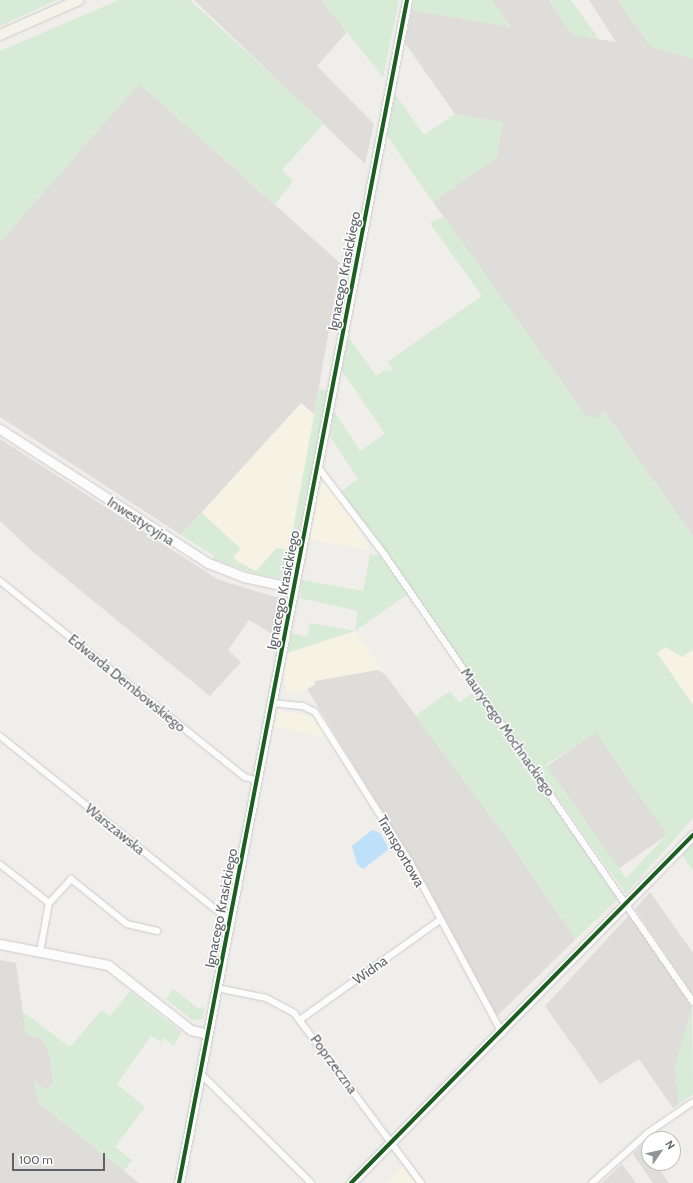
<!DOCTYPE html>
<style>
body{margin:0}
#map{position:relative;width:693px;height:1183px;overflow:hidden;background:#efeeea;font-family:Cabin,sans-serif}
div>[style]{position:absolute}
.commercial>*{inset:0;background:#f7f3e4}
.industrial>*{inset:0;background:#dfddda;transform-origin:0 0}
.green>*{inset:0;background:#d8ebd6}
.water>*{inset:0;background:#bfe0f9}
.roads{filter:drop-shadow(0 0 1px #cbcccc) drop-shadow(0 0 1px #cbcccc)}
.street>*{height:6px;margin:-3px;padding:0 3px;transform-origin:3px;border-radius:3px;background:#fdfcfc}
.secondary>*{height:9px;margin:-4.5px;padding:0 4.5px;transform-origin:4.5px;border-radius:4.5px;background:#fdfcfc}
.primary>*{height:10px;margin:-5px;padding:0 5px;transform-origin:5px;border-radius:5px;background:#f4f2e9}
.cycleway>*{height:4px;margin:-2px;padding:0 2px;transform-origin:2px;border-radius:2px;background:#1b5e20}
span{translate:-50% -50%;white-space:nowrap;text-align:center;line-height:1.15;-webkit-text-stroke:3px #fff;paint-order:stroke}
.street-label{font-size:14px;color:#5f6368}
.north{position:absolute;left:641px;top:1131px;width:40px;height:40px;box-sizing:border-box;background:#fff;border:1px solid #bfc1c3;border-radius:50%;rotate:56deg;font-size:11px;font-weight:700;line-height:16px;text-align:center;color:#5f6368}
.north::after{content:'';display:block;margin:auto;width:14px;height:18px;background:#919496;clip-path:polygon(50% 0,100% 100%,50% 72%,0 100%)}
.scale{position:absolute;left:12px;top:1153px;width:93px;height:18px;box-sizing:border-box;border:2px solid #5f6368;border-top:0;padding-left:5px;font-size:12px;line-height:14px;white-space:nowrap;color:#5f6368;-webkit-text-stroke:3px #fff;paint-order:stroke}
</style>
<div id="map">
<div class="commercial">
<div style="clip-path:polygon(301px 403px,314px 414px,289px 550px,277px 548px,256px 571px,251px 570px,233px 557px,241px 549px,202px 513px)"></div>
<div style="clip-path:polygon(326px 481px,354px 520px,370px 551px,310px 539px,319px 488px)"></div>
<div style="clip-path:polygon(355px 631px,385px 674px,378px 670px,315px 682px,315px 685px,301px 692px,287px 694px,284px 675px,287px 653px)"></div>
<div style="clip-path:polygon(666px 647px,682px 657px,693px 650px,693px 705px,657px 653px)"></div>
<div style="clip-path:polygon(278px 710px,314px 717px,326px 737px,274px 727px)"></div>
<div style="clip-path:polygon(403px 1166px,415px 1183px,386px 1183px)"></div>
</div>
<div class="industrial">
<div style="clip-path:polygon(194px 0,321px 0,347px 32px,317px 66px,374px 124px,365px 164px)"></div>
<div style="clip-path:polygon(492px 0,549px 0,573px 35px,616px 42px,589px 0,618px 0,650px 46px,693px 59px,693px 536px,605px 413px,596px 418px,586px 416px,433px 202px,497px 157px,502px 123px,455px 114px,405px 43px,412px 10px,511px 27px)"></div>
<div style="clip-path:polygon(139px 83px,341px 264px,314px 414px,301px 403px,181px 535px,0 417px,0 242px)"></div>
<div style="clip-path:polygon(0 439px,219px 580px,283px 599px,275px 636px,249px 620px,228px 650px,241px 662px,210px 696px,32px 551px,0 521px)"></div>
<div style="clip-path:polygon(378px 670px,385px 674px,506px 837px,576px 939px,497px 1016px,415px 864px,307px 689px,315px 685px,315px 681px)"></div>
<div style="left:596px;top:732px;width:125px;height:60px;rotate:55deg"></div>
<div style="clip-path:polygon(650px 892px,693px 953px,693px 995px,635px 909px)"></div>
<div style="clip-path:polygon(630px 914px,692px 1007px,675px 1068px,679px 1104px,673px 1108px,639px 1059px,600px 1084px,545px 1006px)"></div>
<div style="clip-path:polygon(0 960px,16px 963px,26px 1034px,41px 1038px,50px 1055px,53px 1082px,46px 1091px,35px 1081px,38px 1102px,139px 1183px,0 1183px)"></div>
<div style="clip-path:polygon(642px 1144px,649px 1154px,649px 1163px,655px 1163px,669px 1183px,653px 1183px,633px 1154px)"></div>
<div style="clip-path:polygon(622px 1164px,636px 1183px,602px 1183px)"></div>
</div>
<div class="green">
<div style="clip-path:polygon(0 0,57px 0,0 26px)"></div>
<div style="clip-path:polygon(119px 0,190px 0,324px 123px,282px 170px,293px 181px,275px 204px,139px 84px,0 242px,0 51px)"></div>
<div style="clip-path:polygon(321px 0,399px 0,383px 77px,347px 32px)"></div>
<div style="clip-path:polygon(414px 0,492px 0,511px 27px,412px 10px)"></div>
<div style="clip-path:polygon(549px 0,571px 0,599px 39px,573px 35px)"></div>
<div style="clip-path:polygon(618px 0,693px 0,693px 59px,650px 46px)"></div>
<div style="clip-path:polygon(395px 94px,424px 135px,455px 114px,502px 122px,497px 157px,433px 202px,387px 136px)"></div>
<div style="clip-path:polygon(evenodd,444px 216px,586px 416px,596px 418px,604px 412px,693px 536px,693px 650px,682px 657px,666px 647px,657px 653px,693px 705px,693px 818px,626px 894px,341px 491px,358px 479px,330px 436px,334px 411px,360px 451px,385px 434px,341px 369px,349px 338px,376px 376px,387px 369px,390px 372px,393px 369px,387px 362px,482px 296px,430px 223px,444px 216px,596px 733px,667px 835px,626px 878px,546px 765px,596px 733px)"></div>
<div style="clip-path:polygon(319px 389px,328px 391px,298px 536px,291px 540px)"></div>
<div style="clip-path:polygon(202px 513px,241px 549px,233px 557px,237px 561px,256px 571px,277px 548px,289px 550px,294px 558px,291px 574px,281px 578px,260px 575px,213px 559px,213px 555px,181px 535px)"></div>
<div style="clip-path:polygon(370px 555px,379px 555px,408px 594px,355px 631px,287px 653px,292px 633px,307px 637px,310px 623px,355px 631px,358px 611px,300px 598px,302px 580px,363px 591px)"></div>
<div style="clip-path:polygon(450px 691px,459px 703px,475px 691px,618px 899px,576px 939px,506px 837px,415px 716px)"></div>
<div style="clip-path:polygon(693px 842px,693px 871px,682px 854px)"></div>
<div style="clip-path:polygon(173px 989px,199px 1009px,204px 1007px,203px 1019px,192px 1020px,166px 999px)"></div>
<div style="clip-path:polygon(130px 991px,181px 1032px,174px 1046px,164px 1038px,161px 1042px,151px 1036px,117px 1084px,145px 1107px,115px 1147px,132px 1160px,124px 1171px,38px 1102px,34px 1081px,46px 1091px,53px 1082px,50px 1055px,41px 1038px,26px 1034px,22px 1011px,70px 1047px,102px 1010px,110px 1016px)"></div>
<div style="clip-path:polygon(692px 1007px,693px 1094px,679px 1104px,675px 1068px)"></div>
</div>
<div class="water">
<div style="clip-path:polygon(372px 830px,380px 833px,389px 849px,363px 869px,357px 864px,352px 846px)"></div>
</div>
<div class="roads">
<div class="street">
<div style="left:317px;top:466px;width:111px;rotate:52.7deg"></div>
<div style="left:384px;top:554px;width:544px;rotate:55.4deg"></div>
<div style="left:0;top:581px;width:314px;rotate:38.7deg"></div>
<div style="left:245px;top:777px;width:13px;rotate:18deg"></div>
<div style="left:272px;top:703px;width:31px;rotate:6deg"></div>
<div style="left:303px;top:706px;width:13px;rotate:27deg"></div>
<div style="left:315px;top:712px;width:180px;rotate:57.7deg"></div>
<div style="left:411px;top:864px;width:192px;rotate:61.7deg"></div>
<div style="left:0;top:736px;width:295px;rotate:38.8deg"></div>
<div style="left:1px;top:865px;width:61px;rotate:38.4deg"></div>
<div style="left:40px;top:952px;width:50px;rotate:-79.6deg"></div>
<div style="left:49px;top:903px;width:33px;rotate:-47deg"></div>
<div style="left:71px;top:879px;width:72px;rotate:38.8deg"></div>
<div style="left:127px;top:924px;width:31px;rotate:13deg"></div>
<div style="left:217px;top:988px;width:50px;rotate:11.5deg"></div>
<div style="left:266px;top:998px;width:32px;rotate:28deg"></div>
<div style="left:294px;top:1013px;width:212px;rotate:53.2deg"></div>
<div style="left:301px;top:1019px;width:171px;rotate:-35.5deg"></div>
<div style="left:200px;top:1073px;width:156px;rotate:44.7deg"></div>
<div style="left:592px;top:1183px;width:76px;rotate:-41.8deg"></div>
<div style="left:649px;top:1132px;width:53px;rotate:-34.3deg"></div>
</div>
<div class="secondary">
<div style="left:0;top:429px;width:247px;rotate:32.8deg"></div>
<div style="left:208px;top:563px;width:39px;rotate:21deg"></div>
<div style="left:244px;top:577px;width:51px;rotate:12.4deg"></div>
<div style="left:0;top:944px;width:110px;rotate:11deg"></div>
<div style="left:108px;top:965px;width:105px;rotate:38.1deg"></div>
<div style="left:191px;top:1030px;width:17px;rotate:13deg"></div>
<div style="left:179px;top:1183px;width:1205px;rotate:-79.09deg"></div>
<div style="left:351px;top:1183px;width:488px;rotate:-45.5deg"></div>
</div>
<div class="primary">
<div style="left:0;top:35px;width:86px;rotate:-23.9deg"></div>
</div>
</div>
<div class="cycleway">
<div style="left:179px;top:1183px;width:1205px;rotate:-79.09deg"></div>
<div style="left:351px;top:1183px;width:488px;rotate:-45.5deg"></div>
</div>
<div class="street-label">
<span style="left:344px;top:271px;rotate:-79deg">Ignacego Krasickiego</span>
<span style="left:141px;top:521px;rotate:33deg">Inwestycyjna</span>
<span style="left:283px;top:590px;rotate:-79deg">Ignacego Krasickiego</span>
<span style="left:127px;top:683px;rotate:39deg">Edwarda Dembowskiego</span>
<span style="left:508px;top:732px;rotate:55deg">Maurycego Mochnackiego</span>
<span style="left:115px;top:829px;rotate:39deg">Warszawska</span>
<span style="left:401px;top:851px;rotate:60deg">Transportowa</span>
<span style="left:221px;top:908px;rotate:-79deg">Ignacego Krasickiego</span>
<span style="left:370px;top:970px;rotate:-36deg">Widna</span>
<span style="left:334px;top:1064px;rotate:54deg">Poprzeczna</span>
</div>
<div class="north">N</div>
<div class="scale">100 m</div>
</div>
